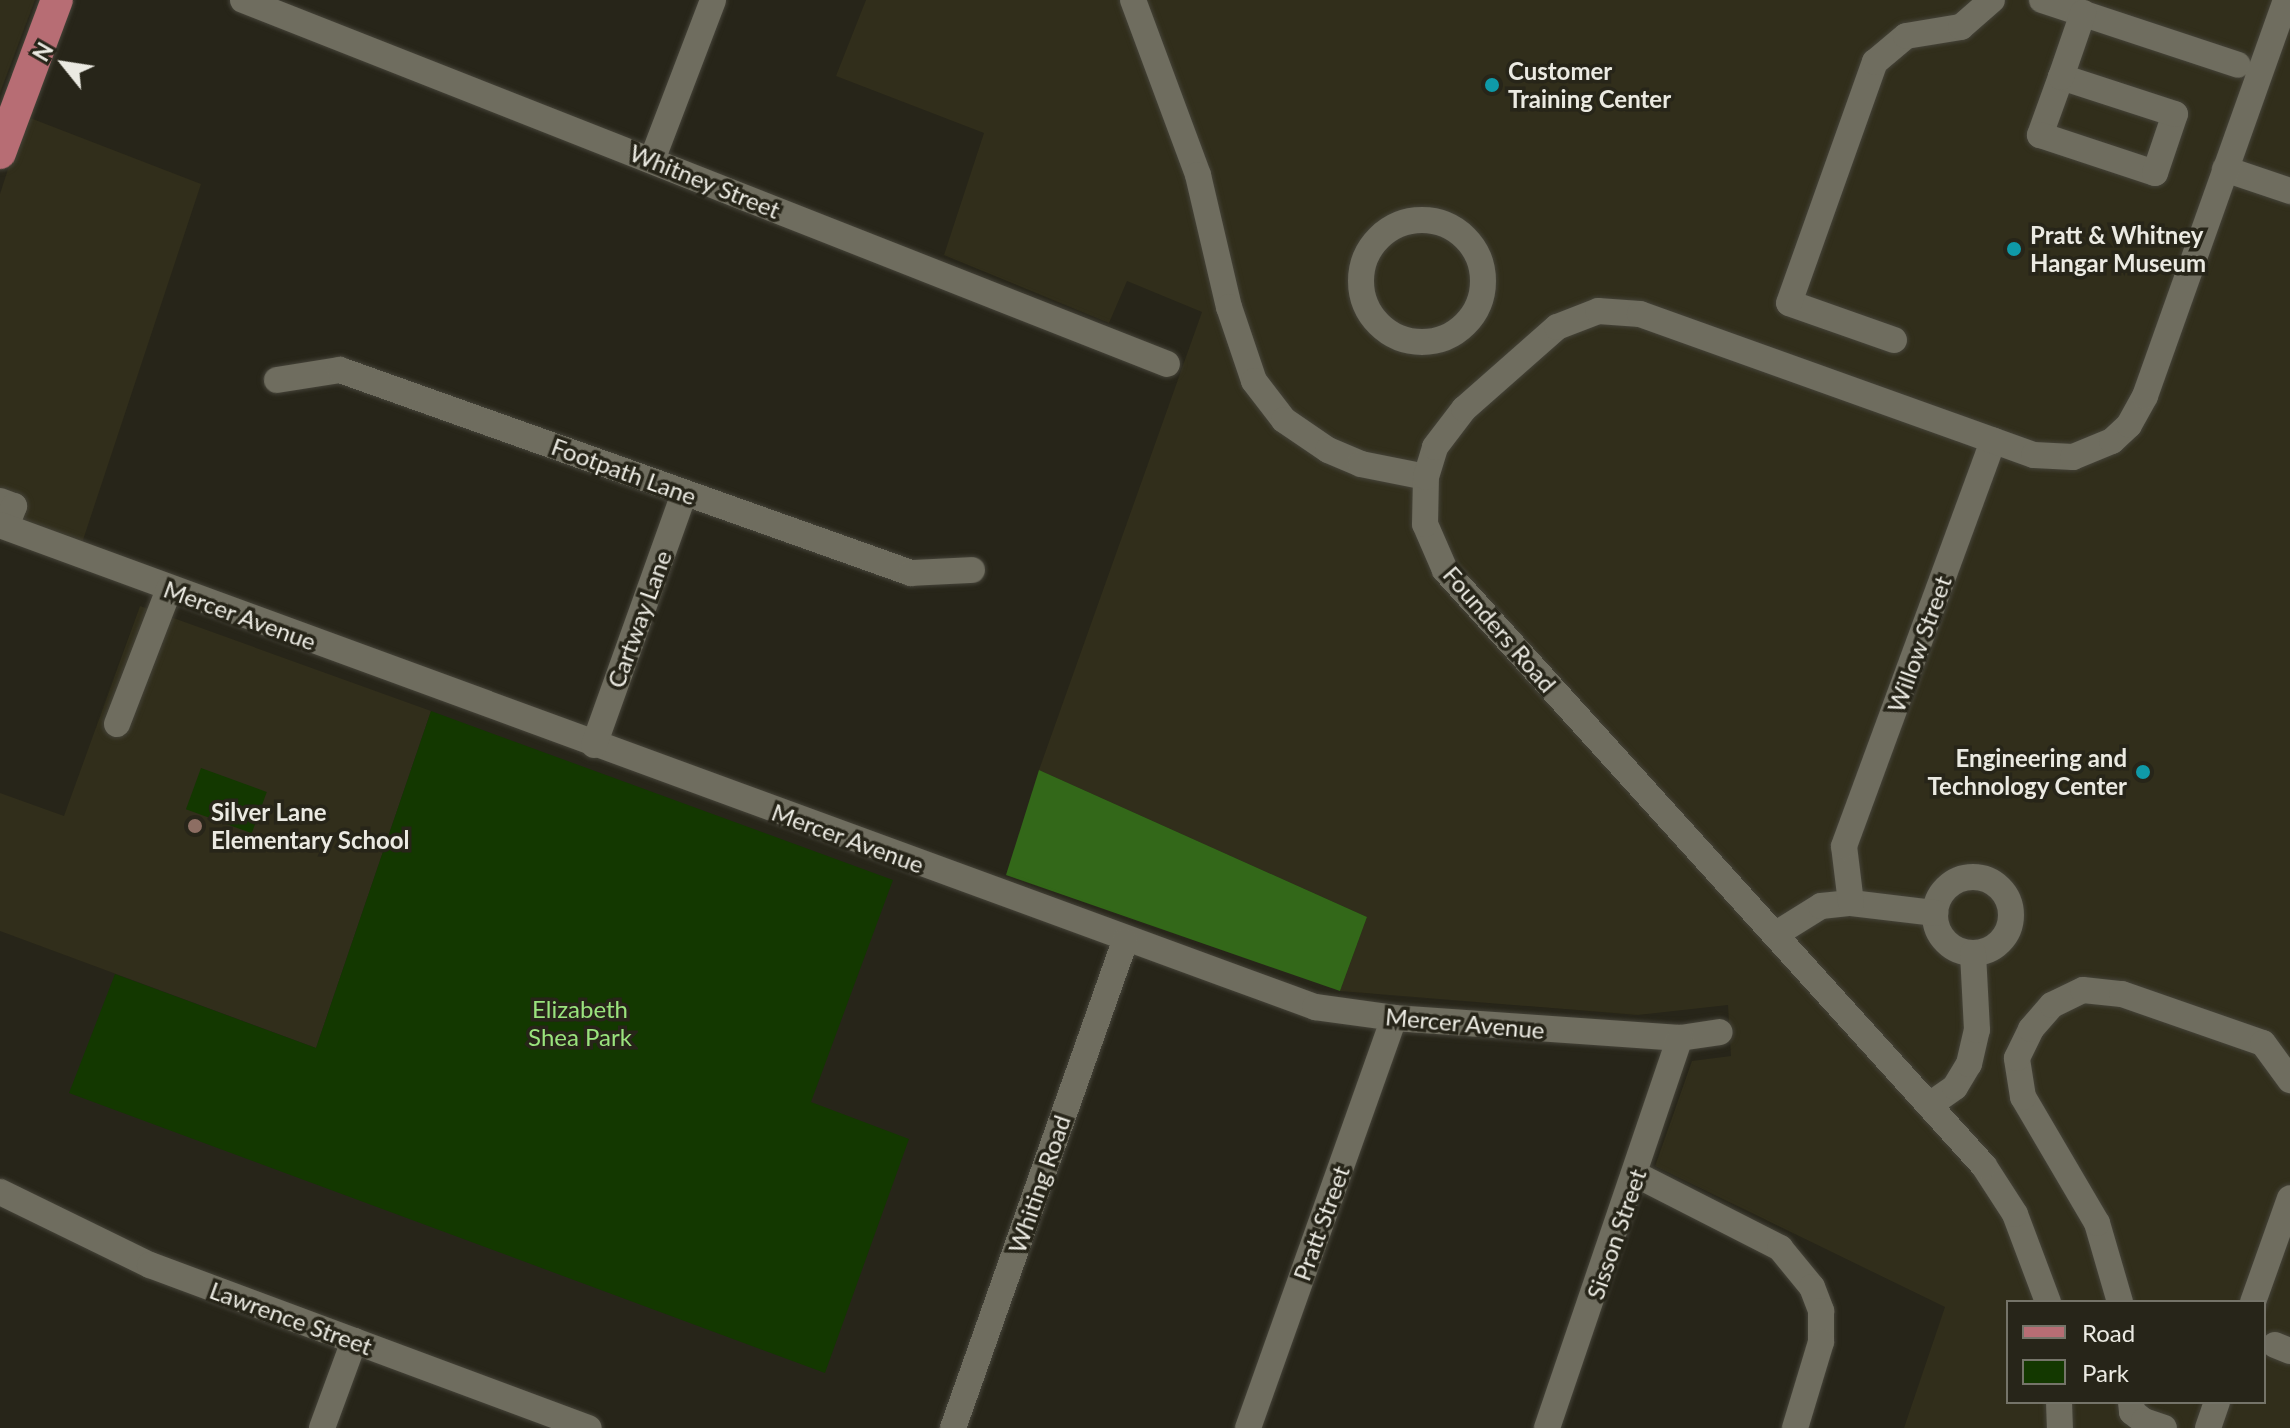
<!DOCTYPE html>
<style>
body{margin:0}
#map{position:relative;width:2290px;height:1428px;overflow:hidden;background:#272519;font-family:Lato,sans-serif}
div>[style]{position:absolute}
.built>*{inset:0;background:#312e1b}
.green>*{inset:0;background:#133800;transform-origin:0 0}
.forest>*{inset:0;background:#336819}
.roads{filter:drop-shadow(0 0 2px #454339) drop-shadow(0 0 2px #454339)}
.minor>*{height:26px;margin:-13px;padding:0 13px;transform-origin:13px;border-radius:13px;background:#6f6d5f}
.minor>.ring{margin:-13px;padding:0;box-sizing:content-box;background:none;border:26px solid #6f6d5f;border-radius:50%}
.major>*{height:32px;margin:-16px;padding:0 16px;transform-origin:16px;border-radius:16px;background:#b76d74}
.dots>*{width:22px;height:22px;translate:-50% -50%;box-sizing:border-box;border:4px solid #272519;border-radius:50%}
span{translate:-50% -50%;white-space:nowrap;text-align:center;line-height:1.15;-webkit-text-stroke:7px #272519;paint-order:stroke}
.poi-label{font-size:24px;color:#ebeae2;font-weight:700}
.left{translate:0 -50%;text-align:left}
.right{translate:-100% -50%;text-align:right}
.street-label{font-size:24px;color:#ebeae2}
.park-label{font-size:24px;color:#9ae37d}
.legend{position:absolute;left:2006px;top:1300px;width:260px;height:104px;box-sizing:border-box;background:#272519;border:2px solid #757469;margin:0;padding:10px 14px;list-style:none;font-size:24px;color:#ebeae2}
.legend li{display:flex;align-items:center;gap:16px;height:40px}
.legend b{width:40px;border:2px solid #757469}
.north{position:absolute;left:24px;top:24px;width:80px;height:80px;-webkit-text-stroke:6px #272519;paint-order:stroke;rotate:300deg;font-size:22px;font-weight:700;line-height:32px;text-align:center;color:#ebeae2}
.north::after{content:'';display:block;margin:auto;width:28px;height:36px;background:#ebeae2;clip-path:polygon(50% 0,100% 100%,50% 72%,0 100%)}
</style>
<div id="map">
<div class="built">
<div style="clip-path:polygon(0 0,35px 0,0 93px)"></div>
<div style="clip-path:polygon(evenodd,866px 0,2290px 0,2290px 1428px,1904px 1428px,1945px 1307px,1655px 1166px,1692px 1061px,1731px 1056px,1728px 1005px,1638px 1015px,1340px 991px,1367px 917px,1039px 770px,1202px 312px,1127px 281px,1109px 323px,944px 255px,984px 133px,836px 76px,866px 0,2008px 1302px,2264px 1302px,2264px 1402px,2008px 1402px,2008px 1302px)"></div>
<div style="clip-path:polygon(25px 116px,201px 184px,81px 546px,0 513px,0 194px)"></div>
<div style="clip-path:polygon(140px 606px,431px 711px,316px 1048px,0 931px,0 793px,64px 816px)"></div>
</div>
<div class="green">
<div style="clip-path:polygon(431px 711px,893px 880px,811px 1102px,909px 1139px,825px 1373px,69px 1093px,115px 974px,316px 1048px)"></div>
<div style="left:201px;top:768px;width:70px;height:44px;rotate:20deg"></div>
</div>
<div class="forest">
<div style="clip-path:polygon(1039px 770px,1367px 917px,1340px 991px,1006px 875px)"></div>
</div>
<div class="roads">
<div class="minor">
<div style="left:243px;top:0;width:993px;rotate:21.5deg"></div>
<div style="left:1133px;top:0;width:187px;rotate:69.6deg"></div>
<div style="left:1198px;top:175px;width:136px;rotate:76.8deg"></div>
<div style="left:1229px;top:307px;width:78px;rotate:71.3deg"></div>
<div style="left:1254px;top:381px;width:49px;rotate:52.4deg"></div>
<div style="left:1284px;top:420px;width:53px;rotate:34.3deg"></div>
<div style="left:1328px;top:450px;width:36px;rotate:23deg"></div>
<div style="left:1361px;top:464px;width:66px;rotate:11.3deg"></div>
<div style="left:2042px;top:0;width:206px;rotate:18.3deg"></div>
<div style="left:2061px;top:77px;width:62px;rotate:109.9deg"></div>
<div style="left:2040px;top:135px;width:121px;rotate:18.3deg"></div>
<div style="left:2155px;top:173px;width:62px;rotate:-71.3deg"></div>
<div style="left:2175px;top:114px;width:120px;rotate:-162deg"></div>
<div style="left:2061px;top:77px;width:68px;rotate:-71deg"></div>
<div style="left:652px;top:160px;width:171px;rotate:-69.1deg"></div>
<div style="left:2225px;top:169px;width:69px;rotate:18.7deg"></div>
<div class="ring" style="left:1361px;top:220px;width:96px;height:96px"></div>
<div style="left:1894px;top:340px;width:111px;rotate:-160.6deg"></div>
<div style="left:1789px;top:303px;width:256px;rotate:-70.4deg"></div>
<div style="left:1875px;top:62px;width:40px;rotate:-40deg"></div>
<div style="left:1906px;top:36px;width:56px;rotate:-9.3deg"></div>
<div style="left:1961px;top:27px;width:41px;rotate:-41.1deg"></div>
<div style="left:277px;top:380px;width:64px;rotate:-9deg"></div>
<div style="left:340px;top:370px;width:606px;rotate:19.57deg"></div>
<div style="left:911px;top:573px;width:61px;rotate:-2.8deg"></div>
<div style="left:0;top:501px;width:15px;rotate:20deg"></div>
<div style="left:14px;top:506px;width:22px;rotate:111deg"></div>
<div style="left:0;top:525px;width:1401px;rotate:20.13deg"></div>
<div style="left:1315px;top:1007px;width:80px;rotate:7.9deg"></div>
<div style="left:1394px;top:1018px;width:287px;rotate:4deg"></div>
<div style="left:1680px;top:1038px;width:40px;rotate:-8.5deg"></div>
<div style="left:117px;top:724px;width:145px;rotate:-68.9deg"></div>
<div style="left:594px;top:745px;width:268px;rotate:-70.3deg"></div>
<div class="ring" style="left:1935px;top:877px;width:50px;height:50px"></div>
<div style="left:1851px;top:903px;width:85px;rotate:6.8deg"></div>
<div style="left:1776px;top:934px;width:53px;rotate:-31.9deg"></div>
<div style="left:1821px;top:906px;width:30px;rotate:-6deg"></div>
<div style="left:1851px;top:903px;width:57px;rotate:-97deg"></div>
<div style="left:1844px;top:846px;width:432px;rotate:-69.8deg"></div>
<div style="left:1931px;top:1104px;width:29px;rotate:-35deg"></div>
<div style="left:1955px;top:1087px;width:27px;rotate:-59deg"></div>
<div style="left:1969px;top:1064px;width:35px;rotate:-77deg"></div>
<div style="left:1977px;top:1030px;width:77px;rotate:-93deg"></div>
<div style="left:1637px;top:1175px;width:161px;rotate:27deg"></div>
<div style="left:1780px;top:1248px;width:50px;rotate:50.6deg"></div>
<div style="left:1812px;top:1287px;width:26px;rotate:69deg"></div>
<div style="left:1821px;top:1311px;width:31px;rotate:90deg"></div>
<div style="left:1821px;top:1342px;width:90px;rotate:106.8deg"></div>
<div style="left:0;top:1192px;width:167px;rotate:26deg"></div>
<div style="left:150px;top:1265px;width:468px;rotate:20.4deg"></div>
<div style="left:2048px;top:1302px;width:94px;rotate:-110.6deg"></div>
<div style="left:2015px;top:1214px;width:57px;rotate:-122.9deg"></div>
<div style="left:1984px;top:1166px;width:804px;rotate:-132.13deg"></div>
<div style="left:1445px;top:570px;width:50px;rotate:-113.5deg"></div>
<div style="left:1425px;top:524px;width:47px;rotate:-88.8deg"></div>
<div style="left:1426px;top:477px;width:31px;rotate:-73deg"></div>
<div style="left:1435px;top:447px;width:48px;rotate:-52.7deg"></div>
<div style="left:1464px;top:409px;width:124px;rotate:-41.4deg"></div>
<div style="left:1557px;top:327px;width:44px;rotate:-21.3deg"></div>
<div style="left:1598px;top:311px;width:42px;rotate:4.1deg"></div>
<div style="left:1640px;top:314px;width:418px;rotate:19.7deg"></div>
<div style="left:2034px;top:455px;width:39px;rotate:3deg"></div>
<div style="left:2073px;top:457px;width:42px;rotate:-22.3deg"></div>
<div style="left:2112px;top:441px;width:23px;rotate:-43deg"></div>
<div style="left:2129px;top:425px;width:33px;rotate:-61deg"></div>
<div style="left:2145px;top:396px;width:420px;rotate:-70.4deg"></div>
<div style="left:2120px;top:1302px;width:82px;rotate:-106.2deg"></div>
<div style="left:2097px;top:1223px;width:146px;rotate:-120.4deg"></div>
<div style="left:2023px;top:1097px;width:39px;rotate:-99deg"></div>
<div style="left:2017px;top:1058px;width:32px;rotate:-64deg"></div>
<div style="left:2031px;top:1029px;width:32px;rotate:-49deg"></div>
<div style="left:2052px;top:1005px;width:34px;rotate:-26deg"></div>
<div style="left:2083px;top:990px;width:39px;rotate:6deg"></div>
<div style="left:2122px;top:994px;width:149px;rotate:19.2deg"></div>
<div style="left:2263px;top:1043px;width:46px;rotate:53.9deg"></div>
<div style="left:2253px;top:1302px;width:110px;rotate:-70.4deg"></div>
<div style="left:2275px;top:1345px;width:16px;rotate:22deg"></div>
<div style="left:2059px;top:1402px;width:26px;rotate:88deg"></div>
<div style="left:2131px;top:1402px;width:10px;rotate:84deg"></div>
<div style="left:2132px;top:1412px;width:15px;rotate:37deg"></div>
<div style="left:2144px;top:1421px;width:21px;rotate:19deg"></div>
<div style="left:322px;top:1428px;width:93px;rotate:-69.8deg"></div>
<div style="left:953px;top:1428px;width:516px;rotate:-70.55deg"></div>
<div style="left:1248px;top:1428px;width:435px;rotate:-70.4deg"></div>
<div style="left:1547px;top:1428px;width:412px;rotate:-71.2deg"></div>
<div style="left:2208px;top:1428px;width:28px;rotate:-71deg"></div>
</div>
<div class="major">
<div style="left:0;top:153px;width:163px;rotate:-69.6deg"></div>
</div>
</div>
<div class="dots">
<div style="left:1492px;top:85px;background:#0f9aa8"></div>
<div style="left:2014px;top:249px;background:#0f9aa8"></div>
<div style="left:2143px;top:772px;background:#0f9aa8"></div>
<div style="left:195px;top:826px;background:#8d6e63"></div>
</div>
<div class="poi-label">
<span class="left" style="left:1508px;top:85px">Customer<br>Training Center</span>
<span class="left" style="left:2030px;top:249px">Pratt &amp; Whitney<br>Hangar Museum</span>
<span class="right" style="left:2127px;top:772px">Engineering and<br>Technology Center</span>
<span class="left" style="left:211px;top:826px">Silver Lane<br>Elementary School</span>
</div>
<div class="street-label">
<span style="left:705px;top:181px;rotate:22deg">Whitney Street</span>
<span style="left:624px;top:471px;rotate:20deg">Footpath Lane</span>
<span style="left:240px;top:615px;rotate:20deg">Mercer Avenue</span>
<span style="left:639px;top:619px;rotate:-70deg">Cartway Lane</span>
<span style="left:1500px;top:629px;rotate:49deg">Founders Road</span>
<span style="left:1919px;top:644px;rotate:-70deg">Willow Street</span>
<span style="left:848px;top:838px;rotate:20deg">Mercer Avenue</span>
<span style="left:1465px;top:1023px;rotate:5deg">Mercer Avenue</span>
<span style="left:1039px;top:1184px;rotate:-71deg">Whiting Road</span>
<span style="left:1321px;top:1223px;rotate:-70deg">Pratt Street</span>
<span style="left:1616px;top:1234px;rotate:-71deg">Sisson Street</span>
<span style="left:291px;top:1318px;rotate:20deg">Lawrence Street</span>
</div>
<div class="park-label">
<span style="left:580px;top:1023px">Elizabeth<br>Shea Park</span>
</div>
<ul class="legend">
<li><b style="height:10px;background:#b76d74"></b>Road</li>
<li><b style="height:22px;background:#133800"></b>Park</li>
</ul>
<div class="north">N</div>
</div>
